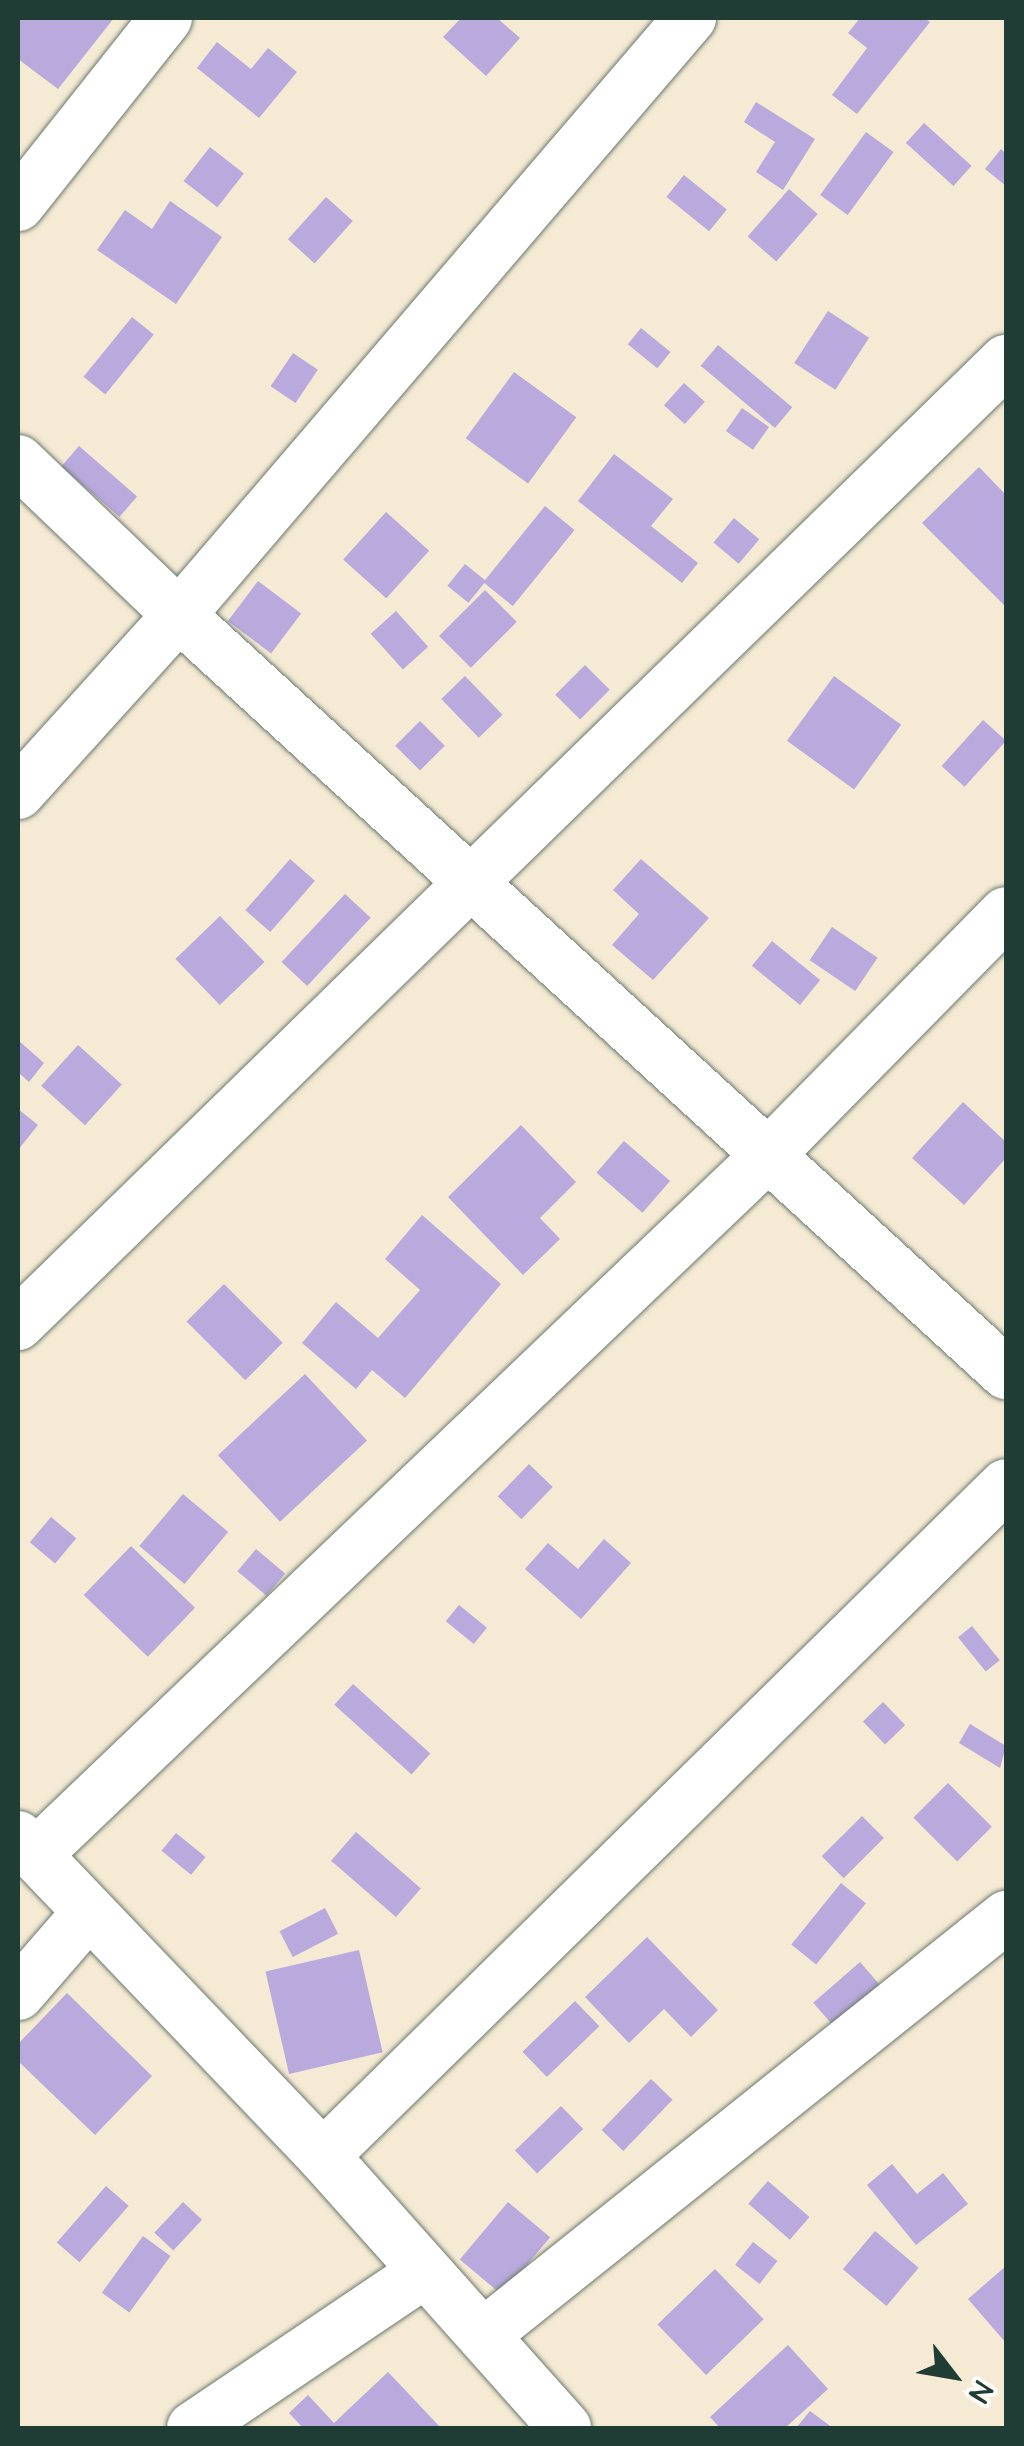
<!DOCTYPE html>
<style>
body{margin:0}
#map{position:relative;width:1024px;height:2446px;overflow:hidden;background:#f5ead4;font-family:"Architects Daughter",sans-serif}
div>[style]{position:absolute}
.building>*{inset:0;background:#b9a9dc;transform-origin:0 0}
.roads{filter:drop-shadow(0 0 2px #6a7a6c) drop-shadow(0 0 2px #6a7a6c)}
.minor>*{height:52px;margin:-26px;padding:0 26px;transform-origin:26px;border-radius:26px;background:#fff}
span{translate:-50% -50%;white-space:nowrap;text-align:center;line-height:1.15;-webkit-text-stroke:9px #fdfcf7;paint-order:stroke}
.frame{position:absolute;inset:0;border:20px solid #1f3d34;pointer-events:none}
.north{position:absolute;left:904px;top:2326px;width:100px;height:100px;-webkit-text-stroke:8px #fdfcf7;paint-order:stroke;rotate:121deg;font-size:28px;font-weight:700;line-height:40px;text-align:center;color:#1f3d34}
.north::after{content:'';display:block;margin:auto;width:35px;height:45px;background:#1f3d34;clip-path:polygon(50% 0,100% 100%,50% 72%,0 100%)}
</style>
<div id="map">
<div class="building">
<div style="clip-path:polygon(18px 18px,114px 18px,58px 89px,18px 59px)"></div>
<div style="clip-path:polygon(461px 18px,497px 18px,520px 38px,486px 76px,443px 37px)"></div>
<div style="clip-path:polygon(860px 18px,924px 18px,930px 22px,857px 114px,832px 95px,867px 48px,848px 33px)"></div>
<div style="clip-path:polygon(217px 42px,251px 69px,268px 48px,297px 72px,259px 118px,197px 68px)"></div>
<div style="clip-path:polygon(756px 102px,815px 139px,783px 190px,756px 172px,775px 142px,744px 122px)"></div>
<div style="left:924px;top:123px;width:64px;height:27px;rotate:42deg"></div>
<div style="left:866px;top:132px;width:34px;height:78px;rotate:36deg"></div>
<div style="left:210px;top:147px;width:43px;height:43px;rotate:38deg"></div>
<div style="clip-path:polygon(1001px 149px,1006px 154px,1006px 186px,985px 169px)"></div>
<div style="left:684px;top:175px;width:55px;height:28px;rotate:39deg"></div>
<div style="left:789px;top:189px;width:38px;height:63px;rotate:41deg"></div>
<div style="left:326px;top:197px;width:36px;height:57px;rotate:42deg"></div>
<div style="clip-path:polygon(170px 201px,222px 237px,176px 304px,97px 250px,125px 210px,152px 229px)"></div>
<div style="left:828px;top:311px;width:49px;height:62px;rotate:33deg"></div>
<div style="left:132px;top:317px;width:28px;height:77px;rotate:39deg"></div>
<div style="left:641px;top:328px;width:38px;height:21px;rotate:39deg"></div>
<div style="left:718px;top:345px;width:97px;height:27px;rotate:40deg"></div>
<div style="left:293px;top:353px;width:30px;height:40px;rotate:34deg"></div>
<div style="left:514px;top:372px;width:77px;height:82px;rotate:36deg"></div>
<div style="left:684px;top:383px;width:28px;height:30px;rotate:42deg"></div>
<div style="left:742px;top:408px;width:33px;height:28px;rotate:35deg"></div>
<div style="left:79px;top:446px;width:77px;height:27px;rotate:41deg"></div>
<div style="clip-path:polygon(614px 454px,673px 499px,651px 526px,698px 563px,682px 583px,578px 501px)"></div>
<div style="clip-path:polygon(979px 467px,1006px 495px,1006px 607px,922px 523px)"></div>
<div style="left:545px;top:506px;width:38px;height:98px;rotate:39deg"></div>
<div style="left:386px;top:512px;width:58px;height:64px;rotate:42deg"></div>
<div style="left:734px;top:518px;width:33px;height:32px;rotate:40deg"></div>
<div style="left:465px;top:564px;width:27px;height:28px;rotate:39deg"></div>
<div style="left:258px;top:581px;width:54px;height:50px;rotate:37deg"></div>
<div style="left:485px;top:590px;width:45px;height:65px;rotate:45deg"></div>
<div style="left:396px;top:611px;width:48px;height:34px;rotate:48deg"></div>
<div style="left:585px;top:665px;width:35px;height:42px;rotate:45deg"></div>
<div style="left:465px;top:676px;width:54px;height:33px;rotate:46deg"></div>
<div style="left:834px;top:676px;width:83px;height:80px;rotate:36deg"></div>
<div style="left:983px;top:720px;width:31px;height:62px;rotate:42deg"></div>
<div style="left:420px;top:721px;width:35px;height:35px;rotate:45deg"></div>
<div style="left:290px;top:859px;width:33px;height:68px;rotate:41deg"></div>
<div style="clip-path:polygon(641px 859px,709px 918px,653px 980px,612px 945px,639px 914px,613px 890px)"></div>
<div style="left:345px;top:894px;width:35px;height:93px;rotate:43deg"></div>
<div style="left:220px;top:916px;width:64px;height:62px;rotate:46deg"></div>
<div style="left:832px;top:927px;width:55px;height:40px;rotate:34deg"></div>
<div style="left:772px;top:941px;width:62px;height:32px;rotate:39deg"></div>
<div style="clip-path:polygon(18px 1040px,44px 1063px,29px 1082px,18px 1072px)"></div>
<div style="left:78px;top:1045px;width:59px;height:55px;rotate:42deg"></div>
<div style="clip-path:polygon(963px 1102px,1006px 1142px,1006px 1158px,964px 1205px,912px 1158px)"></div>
<div style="clip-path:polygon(18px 1109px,38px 1125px,18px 1150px)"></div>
<div style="clip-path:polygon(521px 1125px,576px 1182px,540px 1218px,560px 1239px,523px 1275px,448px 1197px)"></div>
<div style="left:624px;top:1141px;width:61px;height:42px;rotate:41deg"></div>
<div style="clip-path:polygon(422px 1215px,501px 1284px,405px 1398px,372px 1370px,356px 1389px,302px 1343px,336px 1302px,378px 1338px,420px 1290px,385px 1259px)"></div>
<div style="left:224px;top:1284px;width:83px;height:53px;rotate:45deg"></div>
<div style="left:305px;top:1374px;width:91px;height:119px;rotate:47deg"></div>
<div style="left:529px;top:1464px;width:33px;height:45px;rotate:44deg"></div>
<div style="left:183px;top:1494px;width:59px;height:68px;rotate:40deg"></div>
<div style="left:51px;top:1517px;width:33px;height:33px;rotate:40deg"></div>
<div style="clip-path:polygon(604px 1539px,631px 1563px,581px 1619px,525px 1569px,548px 1543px,578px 1569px)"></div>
<div style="left:131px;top:1546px;width:89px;height:68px;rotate:44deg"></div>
<div style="left:256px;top:1549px;width:38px;height:29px;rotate:40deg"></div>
<div style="left:459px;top:1605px;width:36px;height:21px;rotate:39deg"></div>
<div style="left:972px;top:1626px;width:44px;height:18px;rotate:51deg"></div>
<div style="left:353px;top:1684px;width:104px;height:28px;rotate:42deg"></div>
<div style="left:883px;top:1702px;width:32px;height:28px;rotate:46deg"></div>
<div style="clip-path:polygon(970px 1724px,1006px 1746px,1000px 1768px,959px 1743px)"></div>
<div style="left:948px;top:1783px;width:62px;height:49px;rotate:45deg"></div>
<div style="left:862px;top:1816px;width:31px;height:57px;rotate:45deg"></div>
<div style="left:356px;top:1832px;width:86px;height:38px;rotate:41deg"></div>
<div style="left:176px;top:1833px;width:38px;height:23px;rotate:39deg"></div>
<div style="left:841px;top:1883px;width:32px;height:79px;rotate:39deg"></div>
<div style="left:325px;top:1908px;width:29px;height:51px;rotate:63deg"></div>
<div style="clip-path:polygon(647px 1937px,718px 2010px,691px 2037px,664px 2009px,629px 2043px,585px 1997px)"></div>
<div style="left:359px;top:1950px;width:105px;height:96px;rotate:77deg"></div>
<div style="left:860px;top:1962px;width:33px;height:62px;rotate:49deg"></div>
<div style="clip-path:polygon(67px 1993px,152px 2076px,95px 2135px,18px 2061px,18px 2044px)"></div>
<div style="left:575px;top:2001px;width:35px;height:73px;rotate:46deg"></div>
<div style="left:651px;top:2079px;width:30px;height:71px;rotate:44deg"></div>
<div style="left:561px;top:2106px;width:32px;height:64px;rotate:46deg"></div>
<div style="clip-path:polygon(892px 2164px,917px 2194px,943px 2173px,968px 2204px,916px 2245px,867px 2185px)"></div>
<div style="left:768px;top:2181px;width:55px;height:30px;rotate:41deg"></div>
<div style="left:106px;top:2186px;width:30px;height:75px;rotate:41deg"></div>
<div style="left:183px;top:2202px;width:26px;height:42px;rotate:43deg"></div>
<div style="left:508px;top:2202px;width:55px;height:75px;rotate:40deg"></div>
<div style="left:875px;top:2231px;width:57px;height:50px;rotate:40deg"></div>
<div style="left:143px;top:2236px;width:34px;height:70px;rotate:36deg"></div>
<div style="left:753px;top:2242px;width:31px;height:29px;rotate:38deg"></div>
<div style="clip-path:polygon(1006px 2266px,1006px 2343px,968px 2299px)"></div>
<div style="left:715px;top:2269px;width:70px;height:80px;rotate:46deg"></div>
<div style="clip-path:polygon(788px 2345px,828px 2389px,785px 2428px,720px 2428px,710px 2417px)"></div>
<div style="clip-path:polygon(388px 2372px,441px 2428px,303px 2428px,289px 2413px,308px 2395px,334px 2423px)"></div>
<div style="clip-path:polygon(810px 2411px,833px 2428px,796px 2428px)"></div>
</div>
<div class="roads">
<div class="minor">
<div style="left:18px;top:205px;width:238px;rotate:-51.6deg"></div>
<div style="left:18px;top:461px;width:223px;rotate:43.7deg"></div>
<div style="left:179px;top:615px;width:1122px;rotate:42.51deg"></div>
<div style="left:18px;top:793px;width:240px;rotate:-47.9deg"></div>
<div style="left:179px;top:615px;width:786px;rotate:-49.44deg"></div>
<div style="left:18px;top:1324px;width:1380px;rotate:-44.27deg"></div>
<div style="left:18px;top:1837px;width:441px;rotate:46.3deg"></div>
<div style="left:323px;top:2156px;width:364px;rotate:48.3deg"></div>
<div style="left:35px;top:1855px;width:1014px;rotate:-43.68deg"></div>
<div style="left:768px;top:1155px;width:339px;rotate:-45.5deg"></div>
<div style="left:18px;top:1994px;width:108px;rotate:-49.1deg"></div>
<div style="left:323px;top:2156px;width:957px;rotate:-44.49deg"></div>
<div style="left:483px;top:2335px;width:670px;rotate:-38.63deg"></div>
<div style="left:193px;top:2428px;width:279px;rotate:-34deg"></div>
</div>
</div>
<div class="frame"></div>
<div class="north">N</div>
</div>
